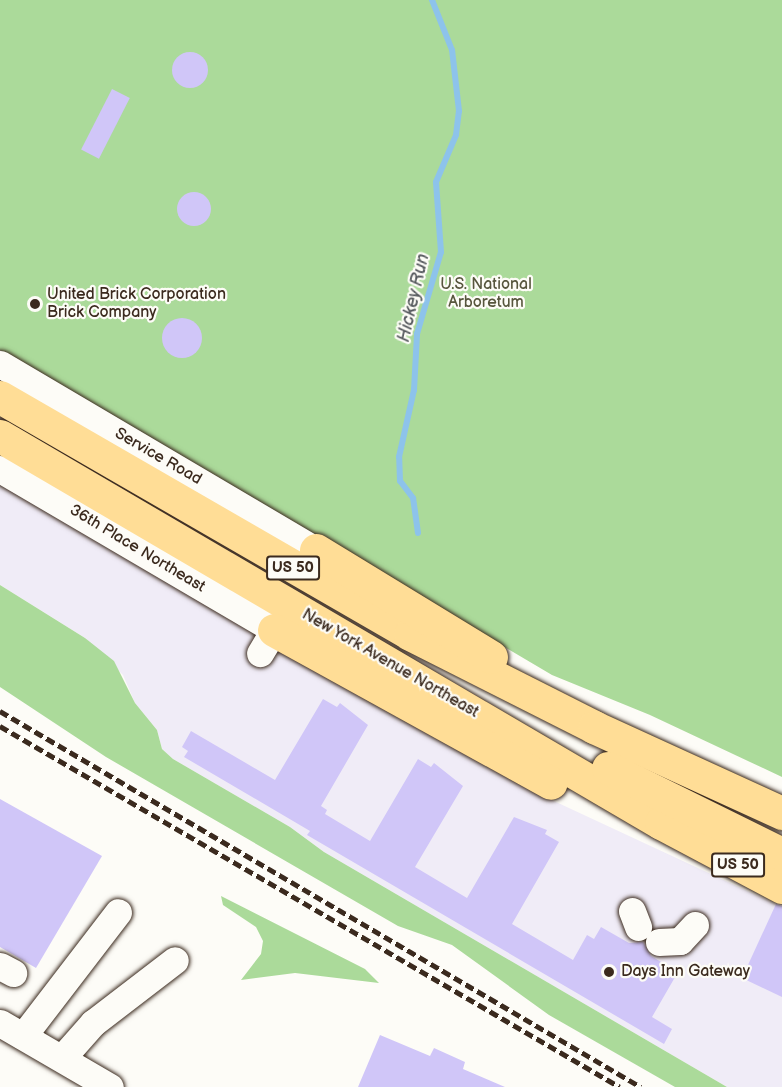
<!DOCTYPE html>
<style>
body{margin:0}
#map{position:relative;width:782px;height:1087px;overflow:hidden;background:#fdfcf7;font-family:"Balsamiq Sans",sans-serif}
div>[style]{position:absolute}
.built>*{inset:0;background:#f0ecf7}
.green>*{inset:0;background:#abda9a}
.stream>*{height:6px;margin:-3px;padding:0 3px;transform-origin:3px;border-radius:3px;background:#8dc3eb}
.building>*{inset:0;background:#d0c6f8;transform-origin:0 0}
.round{border-radius:50%}
.roads{filter:drop-shadow(0 0 2px #3b2a1e) drop-shadow(0 0 2px #3b2a1e)}
.minor>*{height:27px;margin:-13.5px;padding:0 13.5px;transform-origin:13.5px;border-radius:13.5px;background:#fdfcf7}
.highway>*{height:33px;margin:-16.5px;padding:0 16.5px;transform-origin:16.5px;border-radius:16.5px;background:#ffdd96}
.rail>*{height:4.5px;margin-top:-2.25px;transform-origin:0;background:repeating-linear-gradient(90deg,#3b2a1e 0 9px,transparent 0 13.5px)}
.dots>*{width:16px;height:16px;translate:-50% -50%;box-sizing:border-box;border:3px solid #fdfcf7;border-radius:50%}
span{translate:-50% -50%;white-space:nowrap;text-align:center;line-height:1.15;-webkit-text-stroke:4.5px #fdfcf7;paint-order:stroke}
.shield-label span{padding:2px 4px;background:#fdfcf7;border:2px solid;border-radius:4px;-webkit-text-stroke-width:0}
.shield-label{font-size:15px;color:#3b2a1e;font-weight:700}
.park-label{font-size:16px;color:#57563d}
.poi-label{font-size:16px;color:#3b2a1e}
.left{translate:0 -50%;text-align:left}
.street-label{font-size:16px;color:#3b2a1e}
.water-label{font-size:18px;color:#54585c;font-style:italic}
</style>
<div id="map">
<div class="built">
<div style="clip-path:polygon(0 484px,541px 795px,782px 907px,782px 1087px,727px 1087px,324px 852px,290px 827px,173px 759px,162px 749px,157px 730px,135px 703px,123px 675px,85px 638px,0 585px)"></div>
</div>
<div class="green">
<div style="clip-path:polygon(0 0,782px 0,782px 777px,650px 715px,552px 675px,0 350px)"></div>
<div style="clip-path:polygon(0 585px,85px 638px,114px 661px,135px 703px,157px 730px,162px 749px,173px 759px,290px 827px,324px 852px,727px 1087px,675px 1087px,549px 1015px,452px 945px,398px 926px,106px 757px,0 687px)"></div>
<div style="clip-path:polygon(221px 896px,365px 969px,379px 983px,295px 973px,241px 980px,261px 954px,263px 941px,256px 927px,223px 905px)"></div>
</div>
<div class="stream">
<div style="left:418px;top:533px;width:35px;rotate:-98deg"></div>
<div style="left:413px;top:498px;width:21px;rotate:-127deg"></div>
<div style="left:400px;top:481px;width:24px;rotate:-92deg"></div>
<div style="left:399px;top:457px;width:69px;rotate:-77.4deg"></div>
<div style="left:414px;top:390px;width:56px;rotate:-86.9deg"></div>
<div style="left:417px;top:334px;width:85px;rotate:-73.7deg"></div>
<div style="left:441px;top:252px;width:70px;rotate:-94.1deg"></div>
<div style="left:436px;top:182px;width:51px;rotate:-66.9deg"></div>
<div style="left:456px;top:135px;width:24px;rotate:-83deg"></div>
<div style="left:459px;top:111px;width:61px;rotate:-96.5deg"></div>
<div style="left:452px;top:50px;width:54px;rotate:-111.8deg"></div>
</div>
<div class="building">
<div class="round" style="left:172px;top:52px;width:36px;height:36px"></div>
<div style="left:112px;top:89px;width:20px;height:68px;rotate:27deg"></div>
<div class="round" style="left:177px;top:192px;width:34px;height:34px"></div>
<div class="round" style="left:162px;top:318px;width:40px;height:40px"></div>
<div style="clip-path:polygon(323px 699px,337px 707px,340px 703px,368px 725px,321px 806px,327px 810px,325px 814px,370px 841px,418px 759px,431px 767px,434px 763px,463px 786px,415px 867px,467px 898px,514px 817px,547px 830px,545px 834px,559px 842px,512px 924px,573px 960px,587px 935px,594px 939px,601px 927px,629px 943px,643px 942px,651px 956px,678px 972px,652px 1017px,672px 1029px,664px 1044px,307px 835px,310px 831px,184px 757px,188px 751px,182px 747px,191px 731px,275px 780px)"></div>
<div style="clip-path:polygon(0 799px,102px 856px,36px 968px,0 947px)"></div>
<div style="clip-path:polygon(776px 904px,782px 906px,782px 997px,742px 978px)"></div>
<div style="clip-path:polygon(380px 1035px,430px 1056px,434px 1048px,465px 1062px,463px 1069px,505px 1087px,358px 1087px)"></div>
</div>
<div class="roads">
<div class="minor">
<div style="left:0;top:364px;width:367px;rotate:30.5deg"></div>
<div style="left:0;top:469px;width:318px;rotate:30.4deg"></div>
<div style="left:274px;top:630px;width:27px;rotate:121deg"></div>
<div style="left:632px;top:911px;width:17px;rotate:69deg"></div>
<div style="left:659px;top:942px;width:21px;rotate:-3deg"></div>
<div style="left:680px;top:941px;width:22px;rotate:-47deg"></div>
<div style="left:0;top:966px;width:15px;rotate:28deg"></div>
<div style="left:0;top:1023px;width:127px;rotate:30.2deg"></div>
<div style="left:23px;top:1036px;width:156px;rotate:-52.5deg"></div>
<div style="left:62px;top:1058px;width:47px;rotate:-48.5deg"></div>
<div style="left:93px;top:1023px;width:103px;rotate:-37.5deg"></div>
</div>
<div class="highway">
<div style="left:0;top:397px;width:474px;rotate:30deg"></div>
<div style="left:410px;top:634px;width:206px;rotate:26.8deg"></div>
<div style="left:594px;top:727px;width:207px;rotate:24.6deg"></div>
<div style="left:0;top:436px;width:766px;rotate:30.35deg"></div>
<div style="left:661px;top:823px;width:137px;rotate:27.9deg"></div>
<div style="left:316px;top:550px;width:205px;rotate:31.4deg"></div>
<div style="left:274px;top:630px;width:316px;rotate:28.9deg"></div>
<div style="left:608px;top:768px;width:194px;rotate:26.3deg"></div>
</div>
</div>
<div class="rail">
<div style="left:0;top:711px;width:743px;rotate:30.4deg"></div>
<div style="left:0;top:726px;width:717px;rotate:30.21deg"></div>
</div>
<div class="dots">
<div style="left:35px;top:304px;background:#3b2a1e"></div>
<div style="left:609px;top:972px;background:#3b2a1e"></div>
</div>
<div class="shield-label">
<span style="left:293px;top:568px">US 50</span>
<span style="left:738px;top:865px">US 50</span>
</div>
<div class="park-label">
<span style="left:486px;top:294px">U.S. National<br>Arboretum</span>
</div>
<div class="poi-label">
<span class="left" style="left:47px;top:304px">United Brick Corporation<br>Brick Company</span>
<span class="left" style="left:621px;top:972px">Days Inn Gateway</span>
</div>
<div class="street-label">
<span style="left:158px;top:457px;rotate:30deg">Service Road</span>
<span style="left:137px;top:549px;rotate:31deg">36th Place Northeast</span>
<span style="left:390px;top:664px;rotate:30deg">New York Avenue Northeast</span>
</div>
<div class="water-label">
<span style="left:414px;top:298px;rotate:-77deg">Hickey Run</span>
</div>
</div>
